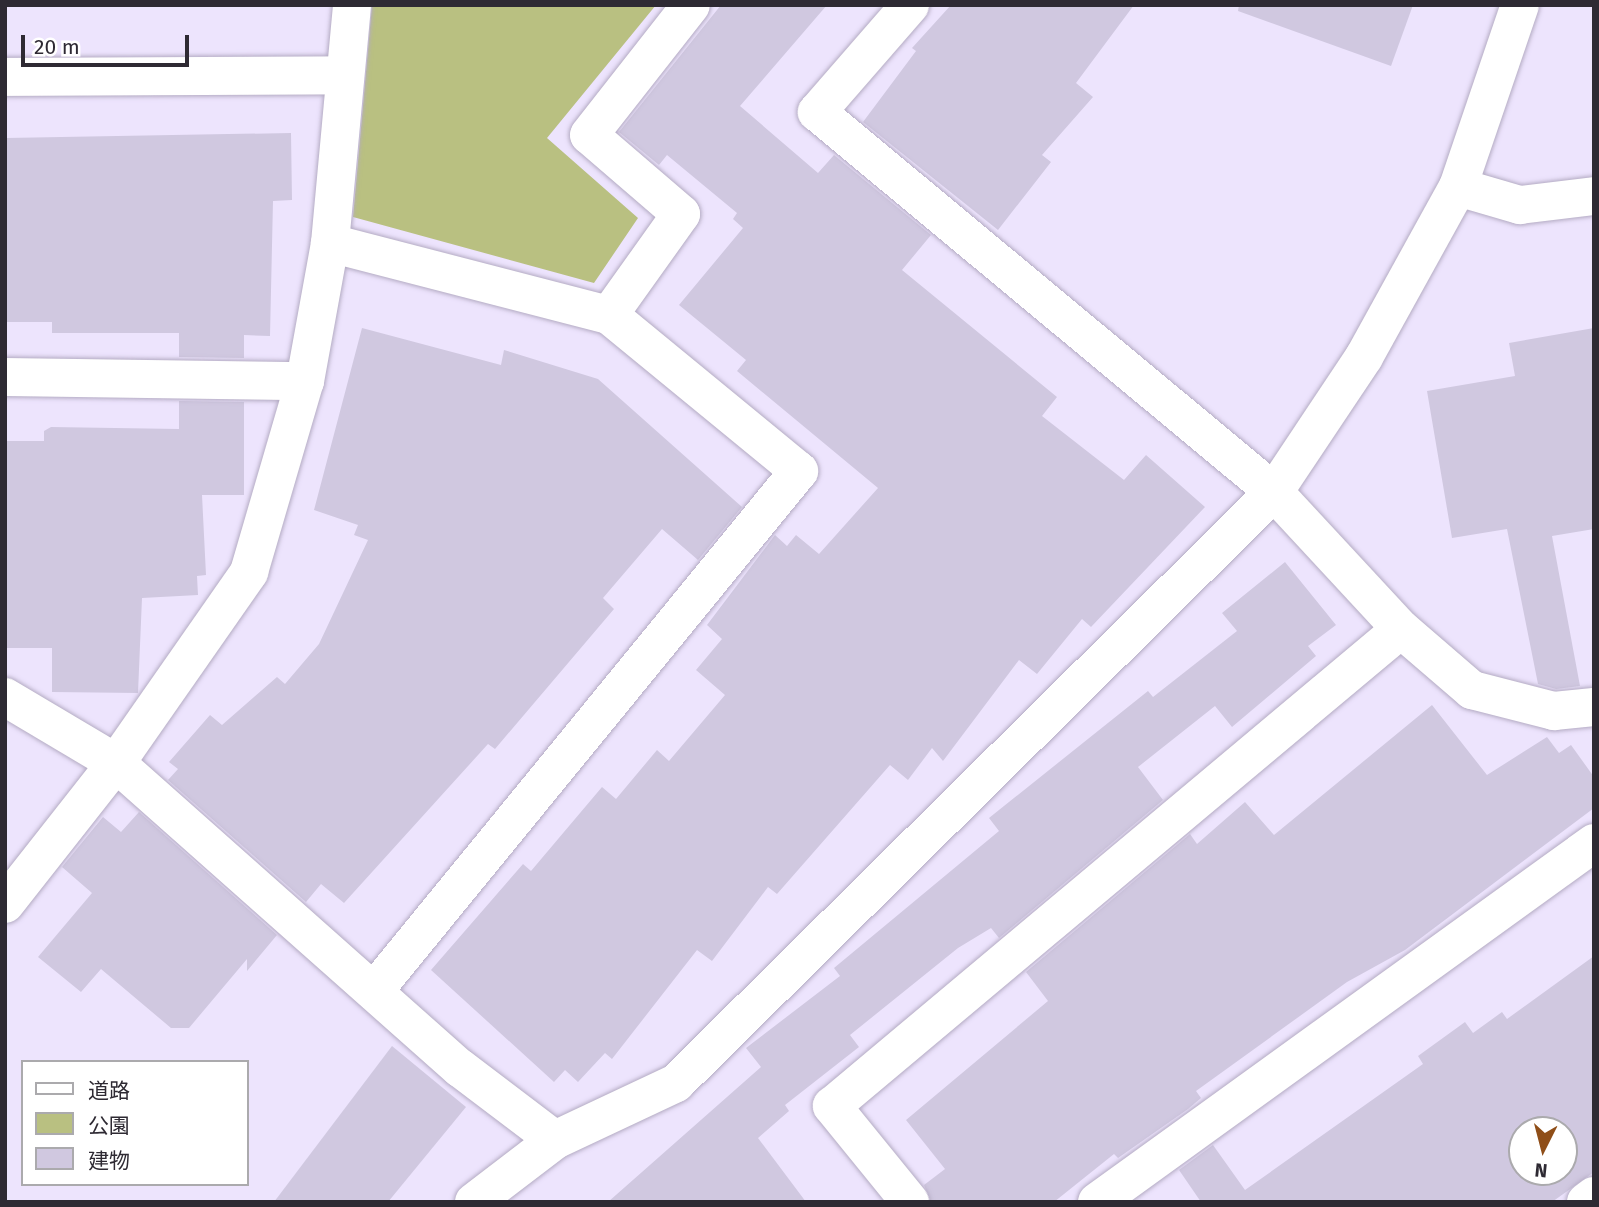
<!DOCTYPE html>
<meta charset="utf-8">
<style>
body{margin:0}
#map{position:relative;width:1599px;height:1207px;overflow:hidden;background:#ede4fd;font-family:"Fira Sans","Noto Sans JP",sans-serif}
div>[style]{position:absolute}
.green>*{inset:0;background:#b9c081}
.building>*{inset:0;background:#d0c8e0}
.roads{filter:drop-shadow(0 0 2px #b4abc3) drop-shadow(0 0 2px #b4abc3)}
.street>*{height:38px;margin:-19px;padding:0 19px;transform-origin:19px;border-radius:19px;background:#fff}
span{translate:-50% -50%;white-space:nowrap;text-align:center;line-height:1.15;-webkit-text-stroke:5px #fff;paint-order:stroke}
.frame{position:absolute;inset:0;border:7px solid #2e2a33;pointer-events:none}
.legend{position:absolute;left:21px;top:1060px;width:228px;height:126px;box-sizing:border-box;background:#fff;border:2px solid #abaaad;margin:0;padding:9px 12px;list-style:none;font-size:21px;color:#2e2a33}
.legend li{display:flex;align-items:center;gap:14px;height:35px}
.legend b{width:35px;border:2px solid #abaaad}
.north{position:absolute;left:1508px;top:1116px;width:70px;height:70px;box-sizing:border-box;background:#fff;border:2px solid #abaaad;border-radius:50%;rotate:186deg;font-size:19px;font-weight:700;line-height:28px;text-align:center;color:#2e2a33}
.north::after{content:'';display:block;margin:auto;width:24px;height:32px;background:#8f4e18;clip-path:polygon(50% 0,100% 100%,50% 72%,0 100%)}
.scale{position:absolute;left:21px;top:35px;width:168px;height:32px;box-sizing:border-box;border:4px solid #2e2a33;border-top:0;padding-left:9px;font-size:21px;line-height:24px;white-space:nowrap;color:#2e2a33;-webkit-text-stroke:5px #fff;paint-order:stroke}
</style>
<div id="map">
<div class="green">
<div style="clip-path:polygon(372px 5px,656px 5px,547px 138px,638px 218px,594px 283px,353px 217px)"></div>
</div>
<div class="building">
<div style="clip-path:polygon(721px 5px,827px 5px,740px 106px,818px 173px,834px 155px,931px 235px,902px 270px,1057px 397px,1042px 416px,1124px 480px,1146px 455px,1205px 507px,1091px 627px,1082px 619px,1037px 674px,1019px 660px,943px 761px,932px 748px,908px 780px,890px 765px,777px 894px,768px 887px,712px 961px,697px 950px,612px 1059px,605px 1053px,578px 1082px,565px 1070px,554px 1082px,431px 970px,523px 864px,531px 871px,602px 787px,616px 799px,657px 750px,669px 761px,725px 695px,696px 670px,722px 639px,707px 625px,775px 535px,787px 546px,796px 535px,819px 554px,878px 488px,737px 371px,746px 360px,679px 305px,743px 228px,733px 219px,737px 213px,667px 155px,659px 165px,619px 132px)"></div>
<div style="clip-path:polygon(951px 5px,1134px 5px,1076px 83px,1093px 97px,1042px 155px,1051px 162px,998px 230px,863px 122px,916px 51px,912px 48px)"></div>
<div style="clip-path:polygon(1239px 5px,1413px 5px,1391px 66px,1238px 11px)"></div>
<div style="clip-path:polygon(291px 133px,292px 200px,273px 201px,270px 336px,244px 335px,244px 358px,179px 357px,179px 333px,52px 333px,52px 322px,5px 322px,6px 138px)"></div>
<div style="clip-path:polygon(362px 328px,501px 365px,504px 350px,598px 379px,742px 507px,698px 560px,662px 529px,603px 598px,614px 609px,495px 749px,488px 744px,344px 903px,321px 884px,306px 902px,168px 780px,178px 769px,169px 762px,210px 715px,222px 725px,277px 677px,285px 684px,319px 644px,368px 540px,354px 535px,358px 525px,314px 510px)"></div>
<div style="clip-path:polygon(1594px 328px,1594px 529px,1552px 536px,1580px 686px,1556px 689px,1538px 684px,1507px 529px,1452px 538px,1427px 391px,1515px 376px,1509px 343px)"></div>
<div style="clip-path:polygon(179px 401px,244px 402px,244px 495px,202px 495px,206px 575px,197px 576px,198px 595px,142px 598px,138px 693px,52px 692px,52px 648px,5px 648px,5px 441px,44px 441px,44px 431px,51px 427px,179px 429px)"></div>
<div style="clip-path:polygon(1285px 562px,1336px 625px,1308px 646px,1316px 656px,1232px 727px,1215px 706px,1138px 767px,1163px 800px,999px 938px,991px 928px,958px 948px,850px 1035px,859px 1047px,785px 1105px,789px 1111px,758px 1138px,806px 1202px,608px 1202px,761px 1067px,746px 1048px,840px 976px,834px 968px,999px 831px,989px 818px,1148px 691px,1153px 697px,1237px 631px,1222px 613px)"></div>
<div style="clip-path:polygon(1432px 705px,1487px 775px,1547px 737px,1559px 753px,1571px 745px,1594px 777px,1594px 808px,1405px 950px,1347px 982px,1196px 1091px,1201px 1098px,1188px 1109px,1118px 1158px,1114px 1154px,1054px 1202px,931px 1202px,924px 1185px,945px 1169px,906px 1120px,1048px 1001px,1026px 972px,1190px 834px,1197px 844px,1245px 802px,1274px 835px)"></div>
<div style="clip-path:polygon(139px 812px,277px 935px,247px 971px,247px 959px,189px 1028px,171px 1028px,101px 969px,81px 992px,38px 957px,92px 893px,62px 867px,103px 817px,121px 832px)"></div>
<div style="clip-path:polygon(evenodd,1594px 956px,1594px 1172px,1552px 1202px,1201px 1202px,1179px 1170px,1213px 1145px,1245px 1190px,1423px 1064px,1418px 1056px,1465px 1022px,1473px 1033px,1502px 1012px,1507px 1019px,1594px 956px,1522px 1130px,1564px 1130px,1564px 1172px,1522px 1172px,1522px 1130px)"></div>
<div style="clip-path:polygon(392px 1046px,466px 1107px,388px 1202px,274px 1202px)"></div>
</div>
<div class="roads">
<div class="street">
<div style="left:910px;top:5px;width:142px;rotate:131deg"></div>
<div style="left:817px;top:112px;width:594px;rotate:39.74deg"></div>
<div style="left:1274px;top:492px;width:187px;rotate:47.2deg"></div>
<div style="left:1401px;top:629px;width:94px;rotate:40.7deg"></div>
<div style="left:1472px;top:690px;width:85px;rotate:14.4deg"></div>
<div style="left:1554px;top:711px;width:40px;rotate:-5.7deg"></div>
<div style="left:5px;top:77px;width:339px;rotate:-0.3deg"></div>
<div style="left:1458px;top:187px;width:65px;rotate:16.2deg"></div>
<div style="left:1520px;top:205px;width:75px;rotate:-6.9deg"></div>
<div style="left:330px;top:243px;width:288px;rotate:14.5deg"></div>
<div style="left:609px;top:315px;width:246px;rotate:39.4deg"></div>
<div style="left:799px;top:471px;width:672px;rotate:129.26deg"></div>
<div style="left:609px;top:315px;width:124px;rotate:-54.5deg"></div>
<div style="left:681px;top:214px;width:121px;rotate:-139.3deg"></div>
<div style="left:589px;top:135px;width:165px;rotate:-51.9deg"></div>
<div style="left:5px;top:377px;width:300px;rotate:0.8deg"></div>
<div style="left:5px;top:697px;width:129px;rotate:30.7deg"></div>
<div style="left:116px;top:763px;width:460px;rotate:41.6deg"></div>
<div style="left:460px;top:1068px;width:119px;rotate:37.2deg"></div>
<div style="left:5px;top:904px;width:179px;rotate:-51.8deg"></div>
<div style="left:116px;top:763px;width:233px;rotate:-55.1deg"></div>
<div style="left:249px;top:572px;width:199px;rotate:-73.7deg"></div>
<div style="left:305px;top:381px;width:140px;rotate:-79.7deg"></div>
<div style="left:330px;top:243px;width:239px;rotate:-84.7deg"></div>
<div style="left:474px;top:1202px;width:102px;rotate:-37.4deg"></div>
<div style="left:555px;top:1140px;width:134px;rotate:-25.2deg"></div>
<div style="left:676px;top:1083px;width:841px;rotate:-44.66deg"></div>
<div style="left:1274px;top:492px;width:162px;rotate:-56.3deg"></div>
<div style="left:1364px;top:357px;width:194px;rotate:-61.1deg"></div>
<div style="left:1458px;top:187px;width:192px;rotate:-71.2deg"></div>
<div style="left:910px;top:1202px;width:124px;rotate:-129.1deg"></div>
<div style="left:832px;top:1106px;width:742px;rotate:-39.97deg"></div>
<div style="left:1097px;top:1202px;width:613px;rotate:-35.84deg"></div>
<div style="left:1586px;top:1202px;width:10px;rotate:-37deg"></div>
</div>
</div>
<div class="frame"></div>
<ul class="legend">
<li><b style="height:9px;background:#fff"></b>道路</li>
<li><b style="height:19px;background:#b9c081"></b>公園</li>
<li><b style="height:19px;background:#d0c8e0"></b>建物</li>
</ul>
<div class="north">N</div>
<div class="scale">20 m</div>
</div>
